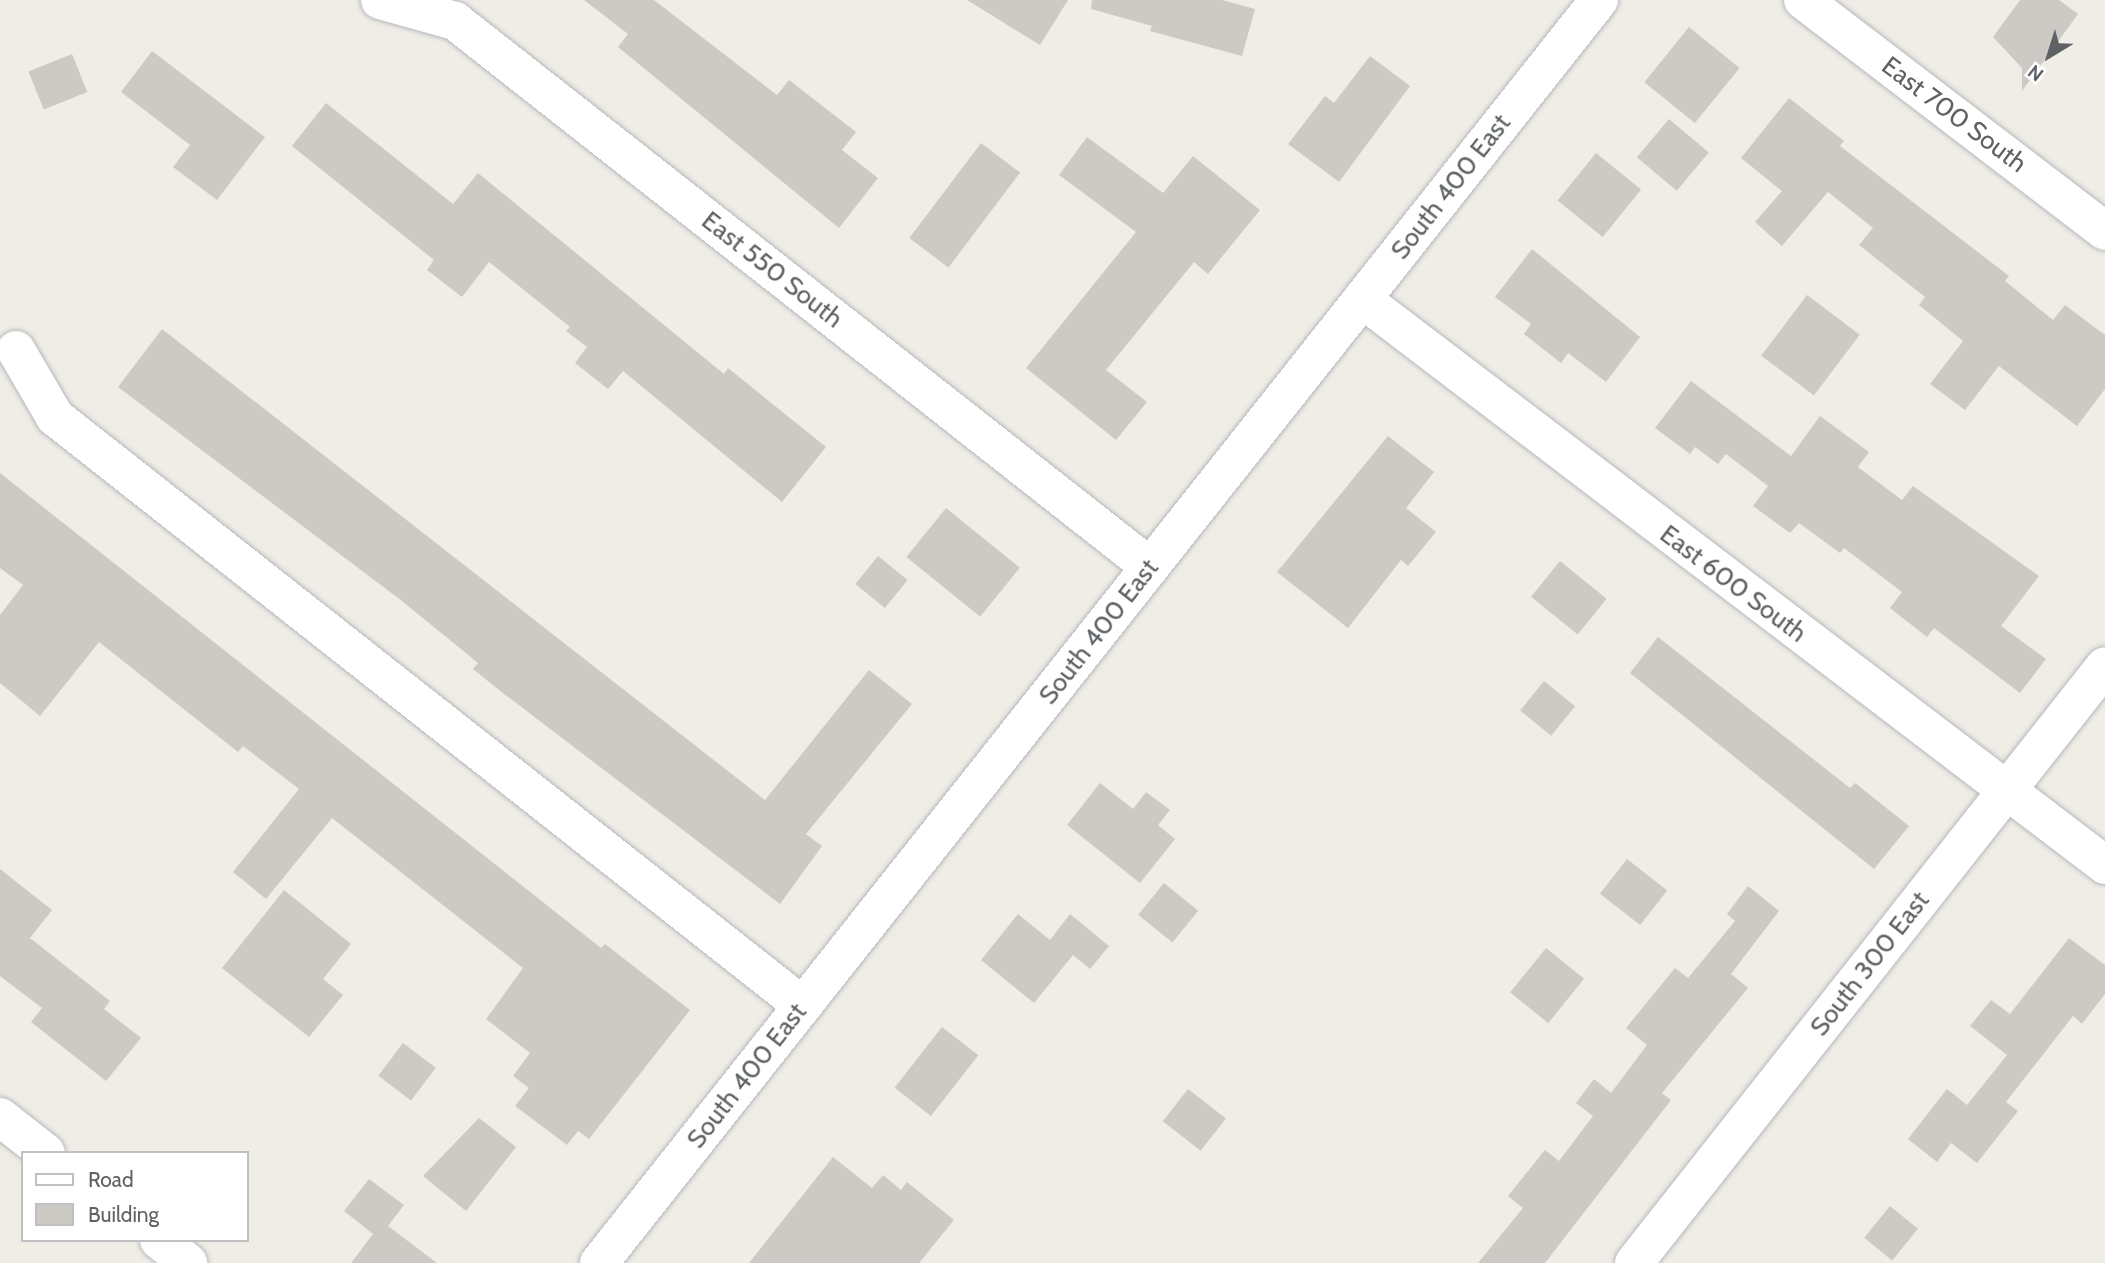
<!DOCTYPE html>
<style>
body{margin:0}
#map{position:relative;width:2105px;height:1263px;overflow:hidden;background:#efede6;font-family:Cabin,sans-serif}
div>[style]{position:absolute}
.building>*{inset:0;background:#cdcac5;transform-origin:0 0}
.roads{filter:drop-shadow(0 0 2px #b6b9bc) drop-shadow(0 0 2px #b6b9bc)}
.street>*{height:38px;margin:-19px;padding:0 19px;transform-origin:19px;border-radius:19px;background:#fff}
.secondary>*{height:38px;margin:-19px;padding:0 19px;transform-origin:19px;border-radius:19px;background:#fff}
span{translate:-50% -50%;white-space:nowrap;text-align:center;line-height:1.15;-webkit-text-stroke:6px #fff;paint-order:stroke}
.street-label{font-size:26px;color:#5e6265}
.legend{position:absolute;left:21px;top:1151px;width:228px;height:91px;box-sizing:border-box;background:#fff;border:2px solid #bfc0c1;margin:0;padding:9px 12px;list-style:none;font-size:21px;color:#5e6265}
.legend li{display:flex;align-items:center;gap:14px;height:35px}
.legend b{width:35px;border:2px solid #bfc0c1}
.north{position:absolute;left:2014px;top:21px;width:70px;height:70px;-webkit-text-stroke:5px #fff;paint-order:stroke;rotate:218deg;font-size:19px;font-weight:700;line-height:28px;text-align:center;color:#5e6265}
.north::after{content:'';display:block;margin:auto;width:24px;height:32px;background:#5e6265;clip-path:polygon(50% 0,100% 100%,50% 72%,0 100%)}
</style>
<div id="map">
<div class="building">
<div style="clip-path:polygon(584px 0,654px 0,777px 95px,789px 80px,856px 132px,842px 150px,878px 178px,839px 228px,618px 47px,628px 34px)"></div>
<div style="clip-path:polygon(967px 0,1068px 0,1040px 45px)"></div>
<div style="clip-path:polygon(1092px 0,1222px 0,1255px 9px,1242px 56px,1150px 31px,1152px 26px,1091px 9px)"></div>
<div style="clip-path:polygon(2020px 0,2059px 0,2078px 14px,2022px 91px,2022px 68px,1993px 37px)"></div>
<div style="left:1689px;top:27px;width:65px;height:71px;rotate:39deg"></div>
<div style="clip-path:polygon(152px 51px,265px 137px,217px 200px,173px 167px,190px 145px,121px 92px)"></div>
<div style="left:72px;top:54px;width:41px;height:47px;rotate:68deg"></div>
<div style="clip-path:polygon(1370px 56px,1410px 86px,1339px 182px,1288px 144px,1325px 96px,1334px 103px)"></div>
<div style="clip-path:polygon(1789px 98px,1844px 141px,1840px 146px,2009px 276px,2005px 281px,2053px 320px,2065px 305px,2105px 335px,2105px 389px,2077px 426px,1999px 366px,1965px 410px,1930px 384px,1963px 341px,1919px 305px,1925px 297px,1859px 245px,1873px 228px,1828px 192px,1782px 246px,1755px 222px,1782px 191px,1741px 158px)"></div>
<div style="clip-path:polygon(326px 103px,453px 204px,478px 173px,724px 374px,728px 368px,826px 447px,782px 502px,623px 371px,608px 389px,575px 363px,587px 347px,566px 331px,570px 327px,489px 262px,462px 297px,427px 270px,434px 260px,292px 146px)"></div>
<div style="left:1669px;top:119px;width:52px;height:50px;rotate:40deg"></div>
<div style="clip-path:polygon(1087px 137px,1163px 193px,1193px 156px,1260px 210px,1208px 274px,1194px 262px,1106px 370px,1147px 402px,1116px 440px,1026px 368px,1136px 232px,1059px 175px)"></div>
<div style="left:981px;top:143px;width:49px;height:119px;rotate:37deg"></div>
<div style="left:1596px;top:153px;width:58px;height:61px;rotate:39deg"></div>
<div style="clip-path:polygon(1532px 249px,1640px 337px,1606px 382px,1568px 353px,1561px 363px,1524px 334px,1531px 324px,1495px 297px)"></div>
<div style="left:1807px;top:295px;width:66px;height:76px;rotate:37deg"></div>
<div style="clip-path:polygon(162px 329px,765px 800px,869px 670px,912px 704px,806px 834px,822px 846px,780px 904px,499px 690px,473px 669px,478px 663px,402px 601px,118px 387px)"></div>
<div style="clip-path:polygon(1691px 381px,1791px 456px,1820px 416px,1869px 452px,1858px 467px,1902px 500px,1913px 486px,2039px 576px,2001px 626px,2046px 659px,2020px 693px,1934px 628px,1927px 637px,1890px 608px,1902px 592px,1844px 548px,1840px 553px,1799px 523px,1790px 533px,1753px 506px,1768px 486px,1726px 454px,1718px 464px,1695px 447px,1690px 454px,1655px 428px)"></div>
<div style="clip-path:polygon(1388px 436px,1434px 472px,1406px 508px,1436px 532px,1408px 566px,1401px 560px,1348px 628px,1277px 572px)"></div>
<div style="clip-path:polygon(0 473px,601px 948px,605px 944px,690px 1010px,589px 1139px,578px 1131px,567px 1145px,515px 1106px,529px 1088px,513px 1076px,530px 1053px,486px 1019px,523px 968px,332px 818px,266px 899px,233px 872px,299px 789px,243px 746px,238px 752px,99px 642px,40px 716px,0 683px,0 615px,23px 585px,0 568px)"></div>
<div style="left:946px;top:508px;width:95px;height:63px;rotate:39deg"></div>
<div style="left:878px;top:556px;width:38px;height:36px;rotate:39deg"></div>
<div style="left:1560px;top:561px;width:60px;height:46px;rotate:39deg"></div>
<div style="clip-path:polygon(1658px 637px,1850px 788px,1855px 783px,1909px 826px,1874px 869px,1630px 673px)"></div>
<div style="left:1544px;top:681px;width:40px;height:38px;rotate:39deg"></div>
<div style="clip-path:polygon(1100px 783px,1133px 809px,1146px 792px,1170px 810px,1158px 825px,1175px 839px,1140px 883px,1067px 825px)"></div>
<div style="left:1627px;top:859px;width:51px;height:44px;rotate:38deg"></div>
<div style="clip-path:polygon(0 869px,52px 910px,30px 938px,110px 1001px,104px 1009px,141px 1038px,106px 1081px,31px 1022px,42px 1008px,0 976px)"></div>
<div style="left:1164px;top:883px;width:44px;height:41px;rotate:39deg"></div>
<div style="clip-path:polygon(1748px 886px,1779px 911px,1731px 974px,1748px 988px,1662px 1093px,1671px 1100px,1545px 1263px,1478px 1263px,1523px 1208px,1508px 1196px,1545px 1150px,1559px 1161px,1593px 1116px,1576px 1103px,1594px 1079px,1611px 1093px,1647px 1045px,1626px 1028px,1675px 968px,1688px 978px,1735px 921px,1727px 914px)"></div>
<div style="clip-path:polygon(284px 890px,351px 944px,323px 979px,343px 995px,309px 1037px,222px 968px)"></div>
<div style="clip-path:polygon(1018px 914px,1050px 940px,1070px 914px,1109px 946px,1090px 969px,1073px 955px,1034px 1003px,981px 960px)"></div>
<div style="clip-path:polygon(2069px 938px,2105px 965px,2105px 994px,2082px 1024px,2073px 1016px,2006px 1102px,2018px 1111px,1977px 1163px,1951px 1143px,1937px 1162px,1908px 1139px,1947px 1089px,1967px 1105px,2007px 1055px,1970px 1026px,1991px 1000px,2010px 1014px)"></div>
<div style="left:1546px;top:948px;width:49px;height:57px;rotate:39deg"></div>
<div style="left:942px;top:1027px;width:46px;height:77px;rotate:38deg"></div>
<div style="left:403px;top:1043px;width:41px;height:41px;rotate:37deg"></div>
<div style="left:1188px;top:1089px;width:48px;height:41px;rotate:38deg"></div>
<div style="clip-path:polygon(479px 1118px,516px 1147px,466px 1211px,423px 1176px)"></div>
<div style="clip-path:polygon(833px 1157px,872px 1188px,883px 1175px,901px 1190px,907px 1182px,954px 1220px,919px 1263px,749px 1263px)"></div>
<div style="clip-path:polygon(369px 1179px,404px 1205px,388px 1226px,437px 1263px,351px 1263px,373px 1234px,344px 1211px)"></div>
<div style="left:1890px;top:1206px;width:36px;height:41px;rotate:39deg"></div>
</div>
<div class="roads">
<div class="street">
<div style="left:380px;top:0;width:78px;rotate:15.6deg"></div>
<div style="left:455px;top:21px;width:884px;rotate:38.15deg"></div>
<div style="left:1803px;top:0;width:380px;rotate:37.4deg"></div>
<div style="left:1362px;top:299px;width:934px;rotate:37.3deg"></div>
<div style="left:16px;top:350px;width:78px;rotate:59.8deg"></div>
<div style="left:55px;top:417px;width:952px;rotate:38.22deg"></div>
<div style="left:0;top:1117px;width:58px;rotate:38deg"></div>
<div style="left:159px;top:1240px;width:37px;rotate:38deg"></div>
<div style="left:1634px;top:1263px;width:760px;rotate:-51.73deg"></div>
</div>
<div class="secondary">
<div style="left:599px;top:1263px;width:1611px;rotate:-51.63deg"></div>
</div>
</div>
<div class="street-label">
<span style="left:1954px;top:115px;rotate:37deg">East 700 South</span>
<span style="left:1451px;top:187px;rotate:-52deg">South 400 East</span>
<span style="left:772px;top:270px;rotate:38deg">East 550 South</span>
<span style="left:1733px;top:584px;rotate:37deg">East 600 South</span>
<span style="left:1099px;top:632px;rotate:-52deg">South 400 East</span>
<span style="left:1870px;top:964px;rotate:-52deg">South 300 East</span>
<span style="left:747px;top:1076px;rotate:-52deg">South 400 East</span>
</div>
<ul class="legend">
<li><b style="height:9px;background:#fff"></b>Road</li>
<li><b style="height:19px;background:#cdcac5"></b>Building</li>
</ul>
<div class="north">N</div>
</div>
